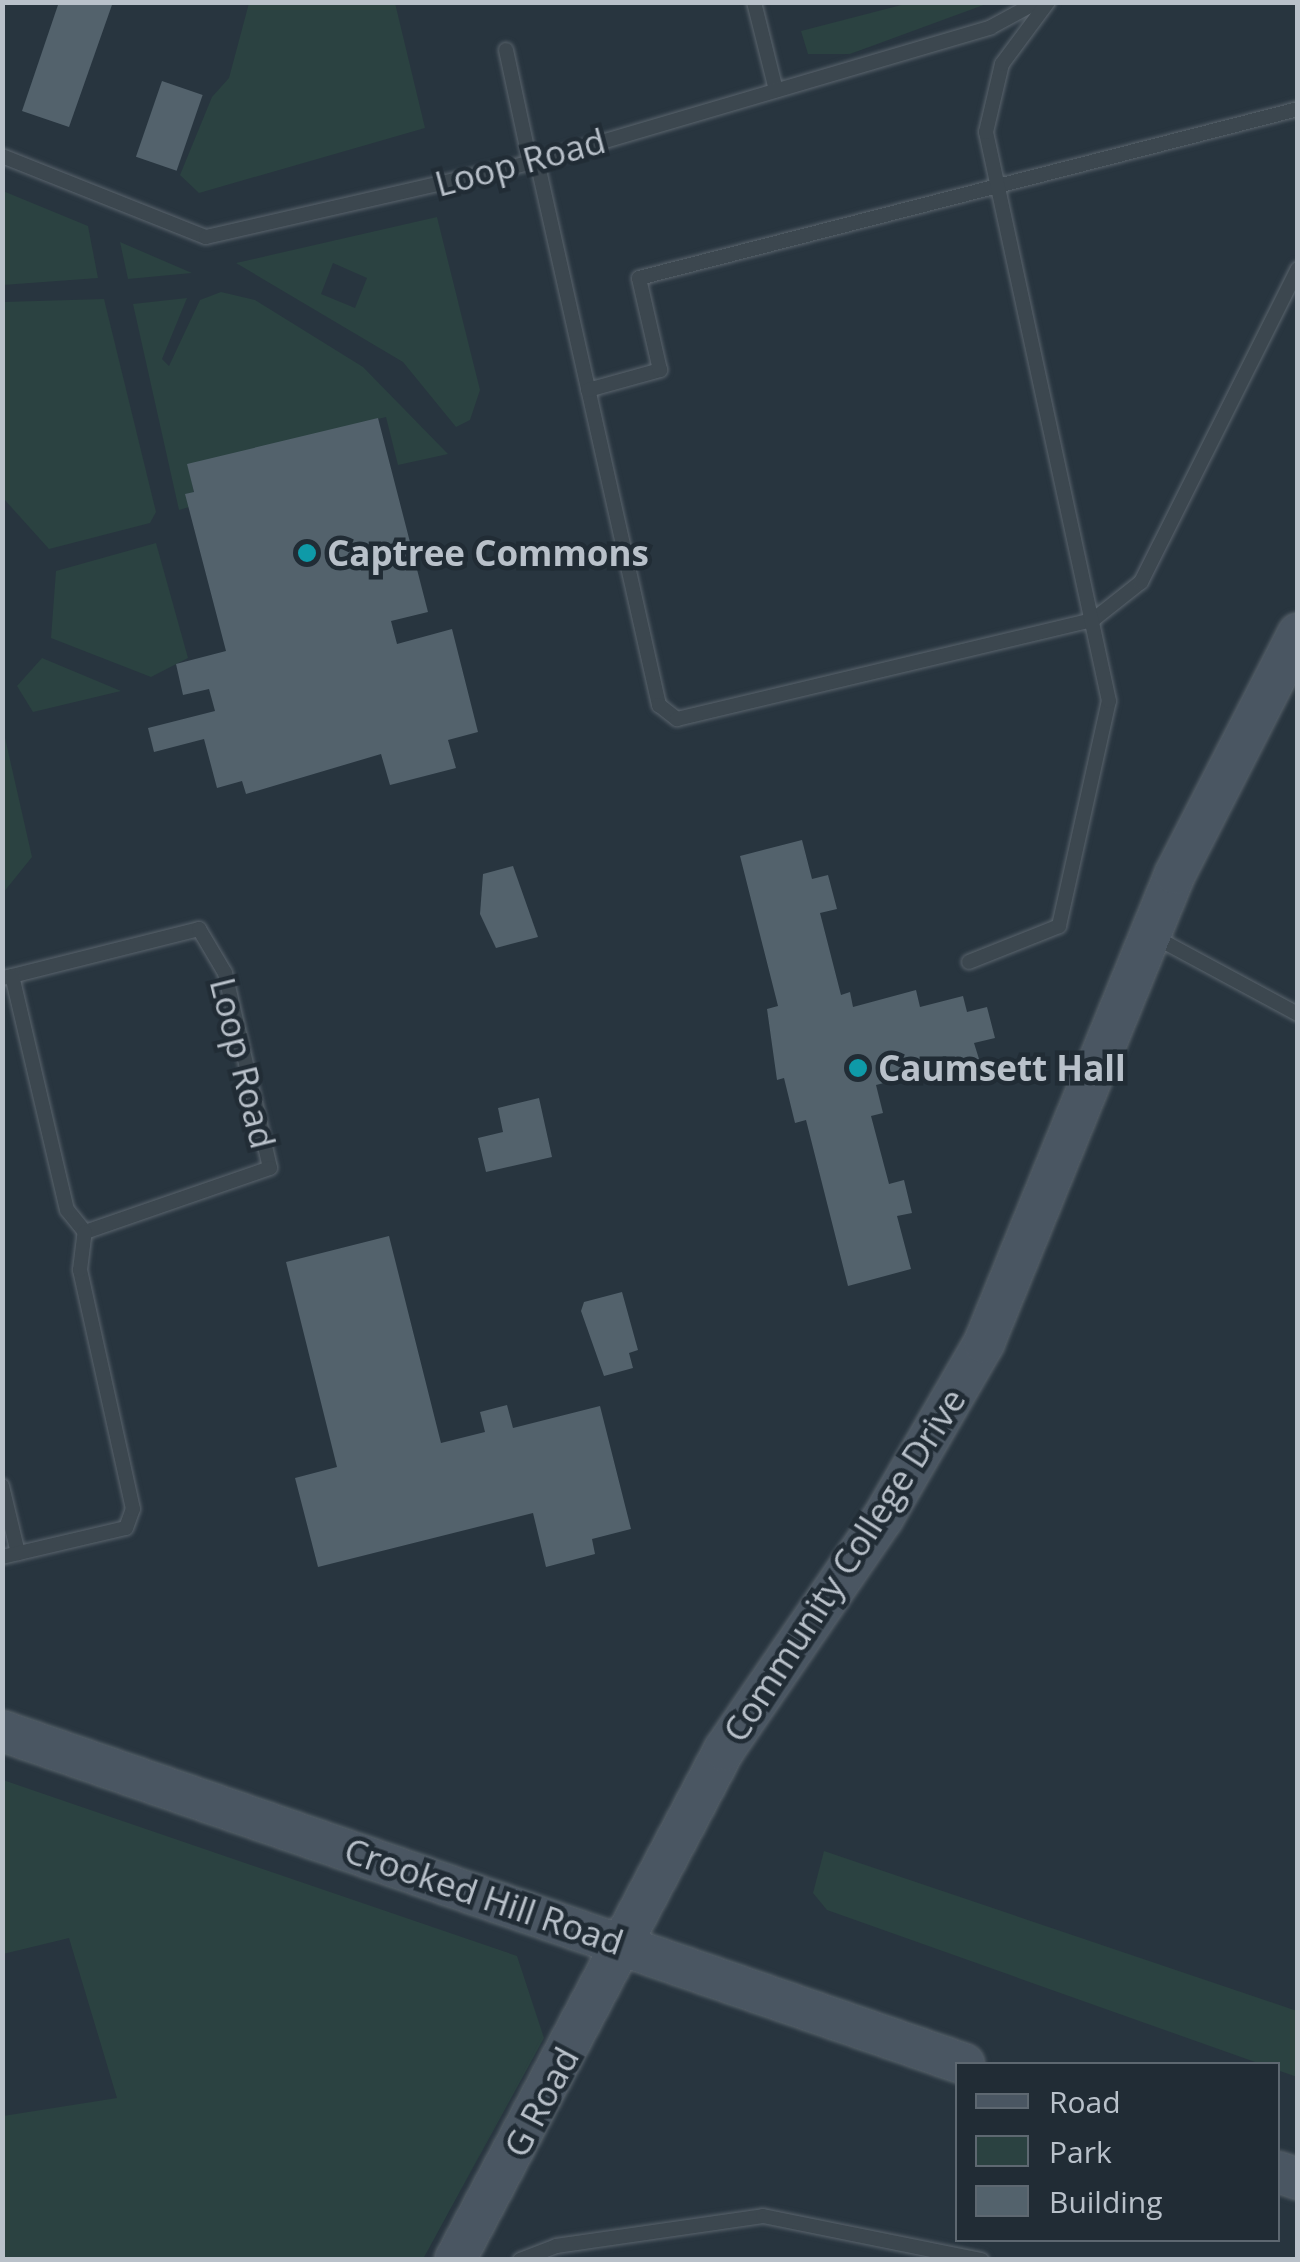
<!DOCTYPE html>
<style>
body{margin:0}
#map{position:relative;width:1300px;height:2262px;overflow:hidden;background:#28353f;font-family:"Open Sans",sans-serif}
div>[style]{position:absolute}
.green>*{inset:0;background:#2b4241}
.building>*{inset:0;background:#53626c;transform-origin:0 0}
.roads{filter:drop-shadow(0 0 2px #5a646d) drop-shadow(0 0 2px #5a646d)}
.service>*{height:14px;margin:-7px;padding:0 7px;transform-origin:7px;border-radius:7px;background:#3c474f}
.secondary>*{height:40px;margin:-20px;padding:0 20px;transform-origin:20px;border-radius:20px;background:#4a5662}
.dots>*{width:28px;height:28px;translate:-50% -50%;box-sizing:border-box;border:5px solid #212c35;border-radius:50%}
span{translate:-50% -50%;white-space:nowrap;text-align:center;line-height:1.15;-webkit-text-stroke:9px #212c35;paint-order:stroke}
.street-label{font-size:35px;color:#b9c1ca}
.poi-label{font-size:35px;color:#b9c1ca;font-weight:700}
.left{translate:0 -50%;text-align:left}
.frame{position:absolute;inset:0;border:5px solid #b9c1ca;pointer-events:none}
.legend{position:absolute;left:955px;top:2062px;width:325px;height:180px;box-sizing:border-box;background:#212c35;border:2px solid #5e6871;margin:0;padding:12px 18px;list-style:none;font-size:30px;color:#b9c1ca}
.legend li{display:flex;align-items:center;gap:20px;height:50px}
.legend b{width:50px;border:2px solid #5e6871}
</style>
<div id="map">
<div class="green">
<div style="clip-path:polygon(913px 2px,989px 3px,850px 54px,808px 54px,801px 31px)"></div>
<div style="clip-path:polygon(249px 3px,395px 3px,425px 128px,199px 193px,180px 175px,212px 97px,229px 78px)"></div>
<div style="clip-path:polygon(3px 191px,88px 226px,98px 278px,3px 285px)"></div>
<div style="clip-path:polygon(evenodd,437px 217px,480px 390px,470px 420px,456px 427px,403px 362px,236px 263px,437px 217px,333px 263px,367px 278px,355px 308px,321px 294px,333px 263px)"></div>
<div style="clip-path:polygon(120px 242px,192px 273px,128px 279px)"></div>
<div style="clip-path:polygon(221px 292px,255px 300px,363px 367px,448px 454px,398px 465px,386px 417px,189px 466px,196px 505px,179px 510px,133px 304px,187px 298px,162px 359px,169px 366px,200px 300px)"></div>
<div style="clip-path:polygon(104px 299px,156px 512px,150px 523px,49px 549px,3px 498px,3px 302px)"></div>
<div style="clip-path:polygon(156px 543px,188px 658px,151px 677px,51px 638px,56px 571px)"></div>
<div style="clip-path:polygon(42px 658px,121px 691px,33px 712px,17px 686px)"></div>
<div style="clip-path:polygon(3px 729px,32px 857px,3px 893px,2px 893px)"></div>
<div style="clip-path:polygon(3px 1780px,517px 1956px,544px 2038px,423px 2259px,3px 2259px,3px 2116px,117px 2098px,69px 1938px,3px 1954px)"></div>
<div style="clip-path:polygon(824px 1851px,1297px 2011px,1297px 2077px,827px 1910px,813px 1893px)"></div>
</div>
<div class="building">
<div style="clip-path:polygon(59px 2px,113px 2px,69px 127px,22px 111px)"></div>
<div style="left:162px;top:81px;width:43px;height:80px;rotate:19deg"></div>
<div style="clip-path:polygon(378px 418px,428px 612px,391px 621px,397px 644px,452px 629px,478px 732px,448px 740px,456px 768px,390px 785px,381px 754px,246px 794px,242px 781px,217px 788px,204px 739px,154px 752px,148px 728px,215px 711px,209px 689px,183px 695px,176px 664px,226px 651px,185px 494px,194px 492px,187px 464px)"></div>
<div style="clip-path:polygon(802px 840px,812px 879px,828px 875px,837px 909px,820px 913px,841px 995px,850px 992px,853px 1007px,916px 990px,920px 1007px,963px 996px,967px 1012px,987px 1007px,995px 1038px,974px 1043px,979px 1059px,876px 1085px,883px 1113px,871px 1116px,889px 1184px,904px 1180px,912px 1213px,897px 1216px,911px 1269px,848px 1286px,806px 1120px,795px 1123px,784px 1078px,777px 1080px,767px 1009px,778px 1006px,740px 856px)"></div>
<div style="clip-path:polygon(513px 866px,538px 937px,496px 948px,480px 914px,483px 874px)"></div>
<div style="clip-path:polygon(539px 1098px,552px 1157px,486px 1172px,478px 1138px,503px 1132px,498px 1108px)"></div>
<div style="clip-path:polygon(389px 1236px,441px 1443px,485px 1432px,480px 1412px,507px 1405px,513px 1428px,600px 1406px,631px 1529px,592px 1539px,595px 1554px,546px 1567px,533px 1513px,318px 1567px,295px 1478px,337px 1467px,286px 1262px)"></div>
<div style="clip-path:polygon(622px 1292px,638px 1350px,629px 1353px,633px 1368px,604px 1376px,581px 1311px,584px 1302px)"></div>
</div>
<div class="roads">
<div class="service">
<div style="left:754px;top:2px;width:91px;rotate:76deg"></div>
<div style="left:506px;top:50px;width:115px;rotate:77.9deg"></div>
<div style="left:2px;top:156px;width:219px;rotate:21.7deg"></div>
<div style="left:206px;top:237px;width:340px;rotate:-12.9deg"></div>
<div style="left:537px;top:161px;width:473px;rotate:-16.4deg"></div>
<div style="left:991px;top:27px;width:52px;rotate:-28.5deg"></div>
<div style="left:537px;top:161px;width:558px;rotate:77.36deg"></div>
<div style="left:659px;top:705px;width:23px;rotate:38deg"></div>
<div style="left:677px;top:719px;width:428px;rotate:-13.4deg"></div>
<div style="left:1093px;top:620px;width:61px;rotate:-38.4deg"></div>
<div style="left:1141px;top:582px;width:350px;rotate:-63.4deg"></div>
<div style="left:588px;top:390px;width:75px;rotate:-15.5deg"></div>
<div style="left:660px;top:370px;width:94px;rotate:-102.9deg"></div>
<div style="left:639px;top:278px;width:680px;rotate:-14.38deg"></div>
<div style="left:1153px;top:936px;width:165px;rotate:28.3deg"></div>
<div style="left:969px;top:962px;width:97px;rotate:-21.8deg"></div>
<div style="left:1059px;top:926px;width:230px;rotate:-77.5deg"></div>
<div style="left:1109px;top:701px;width:582px;rotate:-102.2deg"></div>
<div style="left:986px;top:132px;width:70px;rotate:-76.8deg"></div>
<div style="left:1002px;top:64px;width:77px;rotate:-53.4deg"></div>
<div style="left:2px;top:978px;width:10px;rotate:-11deg"></div>
<div style="left:12px;top:976px;width:193px;rotate:-14.1deg"></div>
<div style="left:199px;top:929px;width:51px;rotate:59.4deg"></div>
<div style="left:225px;top:973px;width:200px;rotate:77deg"></div>
<div style="left:270px;top:1168px;width:196px;rotate:160.9deg"></div>
<div style="left:85px;top:1232px;width:28px;rotate:-129deg"></div>
<div style="left:67px;top:1210px;width:240px;rotate:-103.2deg"></div>
<div style="left:2px;top:1486px;width:69px;rotate:76.6deg"></div>
<div style="left:2px;top:1557px;width:127px;rotate:-13.2deg"></div>
<div style="left:126px;top:1528px;width:20px;rotate:-70deg"></div>
<div style="left:133px;top:1509px;width:245px;rotate:-102.5deg"></div>
<div style="left:80px;top:1270px;width:38px;rotate:-83deg"></div>
<div style="left:520px;top:2260px;width:39px;rotate:-21deg"></div>
<div style="left:556px;top:2246px;width:209px;rotate:-8.2deg"></div>
<div style="left:763px;top:2216px;width:223px;rotate:11.4deg"></div>
</div>
<div class="secondary">
<div style="left:2px;top:1731px;width:1018px;rotate:19.09deg"></div>
<div style="left:1278px;top:2172px;width:21px;rotate:19deg"></div>
<div style="left:455px;top:2260px;width:577px;rotate:-62.19deg"></div>
<div style="left:724px;top:1750px;width:281px;rotate:-55.6deg"></div>
<div style="left:883px;top:1518px;width:202px;rotate:-60deg"></div>
<div style="left:984px;top:1343px;width:506px;rotate:-67.84deg"></div>
<div style="left:1175px;top:874px;width:270px;rotate:-62.9deg"></div>
</div>
</div>
<div class="dots">
<div style="left:307px;top:553px;background:#0f9aa8"></div>
<div style="left:858px;top:1068px;background:#0f9aa8"></div>
</div>
<div class="street-label">
<span style="left:520px;top:162px;rotate:-15deg">Loop Road</span>
<span style="left:243px;top:1063px;rotate:76deg">Loop Road</span>
<span style="left:844px;top:1565px;rotate:-57deg">Community College Drive</span>
<span style="left:484px;top:1896px;rotate:19deg">Crooked Hill Road</span>
<span style="left:541px;top:2102px;rotate:-62deg">G Road</span>
</div>
<div class="poi-label">
<span class="left" style="left:327px;top:553px">Captree Commons</span>
<span class="left" style="left:878px;top:1068px">Caumsett Hall</span>
</div>
<div class="frame"></div>
<ul class="legend">
<li><b style="height:12px;background:#4a5662"></b>Road</li>
<li><b style="height:28px;background:#2b4241"></b>Park</li>
<li><b style="height:28px;background:#53626c"></b>Building</li>
</ul>
</div>
